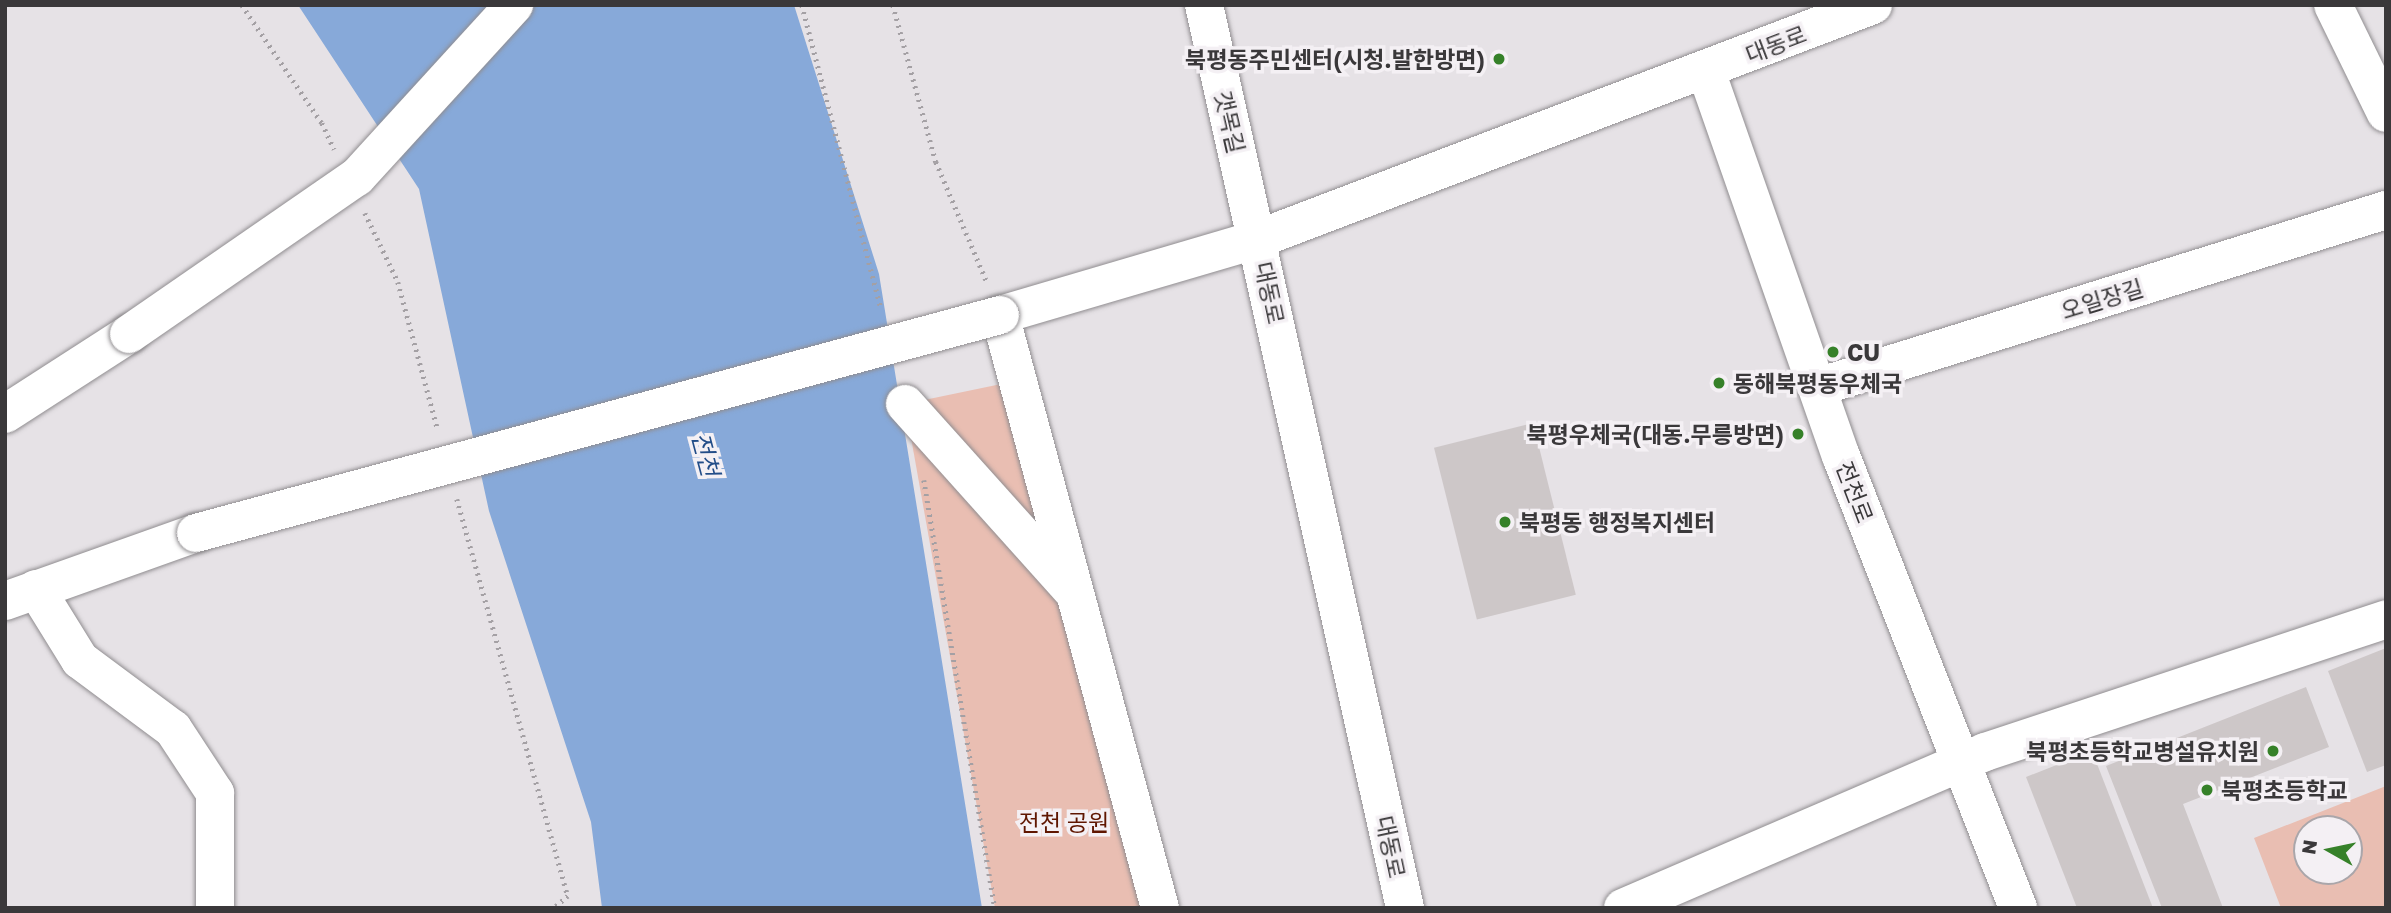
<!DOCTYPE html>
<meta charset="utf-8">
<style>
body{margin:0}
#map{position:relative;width:2391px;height:913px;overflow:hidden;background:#e6e2e6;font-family:"Golos Text","Noto Sans KR",sans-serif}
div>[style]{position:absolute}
.green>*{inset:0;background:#e9beb2}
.water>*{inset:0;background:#87a9d9}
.building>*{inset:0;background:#cdc7c8;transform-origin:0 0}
.path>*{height:4.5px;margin-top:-2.25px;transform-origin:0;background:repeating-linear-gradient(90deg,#a4a0a4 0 2px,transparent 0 7px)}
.roads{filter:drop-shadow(0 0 2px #908d90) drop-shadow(0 0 2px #908d90)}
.minor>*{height:38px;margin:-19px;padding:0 19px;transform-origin:19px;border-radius:19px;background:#fff}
.bridges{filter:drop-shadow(0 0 2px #908d90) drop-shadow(0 0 2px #908d90)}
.minor-bridge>*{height:38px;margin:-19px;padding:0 19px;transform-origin:19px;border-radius:19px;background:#fff}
.dots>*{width:19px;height:19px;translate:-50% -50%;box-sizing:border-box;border:4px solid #f4f0f4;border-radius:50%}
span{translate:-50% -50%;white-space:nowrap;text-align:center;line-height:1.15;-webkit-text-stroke:7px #f4f0f4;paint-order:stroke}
.street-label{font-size:23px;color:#3a383a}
.poi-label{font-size:23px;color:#3a383a;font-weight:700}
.right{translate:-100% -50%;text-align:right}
.left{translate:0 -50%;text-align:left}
.park-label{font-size:23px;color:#5f1600}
.water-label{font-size:24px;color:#224d88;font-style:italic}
.frame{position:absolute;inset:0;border:7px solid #3a383a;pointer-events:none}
.north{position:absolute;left:2293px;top:815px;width:70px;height:70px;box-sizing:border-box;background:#f4f0f4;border:2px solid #aaa6aa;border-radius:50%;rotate:279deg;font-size:19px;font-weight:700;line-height:28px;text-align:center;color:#3a383a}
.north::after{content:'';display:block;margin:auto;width:24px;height:32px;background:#368129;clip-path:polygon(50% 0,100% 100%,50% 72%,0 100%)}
</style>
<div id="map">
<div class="green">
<div style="clip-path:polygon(1020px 380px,1175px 908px,995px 908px,905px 404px)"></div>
<div style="clip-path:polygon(evenodd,2386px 786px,2386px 908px,2281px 908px,2254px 838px,2386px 786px,2307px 829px,2349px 829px,2349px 871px,2307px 871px,2307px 829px)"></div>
</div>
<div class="water">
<div style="clip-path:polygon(298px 5px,794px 5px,879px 274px,982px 908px,602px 908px,591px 822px,489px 511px,419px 189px)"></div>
</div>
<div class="building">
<div style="left:1533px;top:423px;width:177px;height:102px;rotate:76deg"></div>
<div style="clip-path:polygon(2386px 648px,2386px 765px,2367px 772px,2328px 671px)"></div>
<div style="clip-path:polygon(2306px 687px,2329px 747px,2183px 804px,2223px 908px,2162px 908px,2106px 766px)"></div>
<div style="clip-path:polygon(2092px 751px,2153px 908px,2077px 908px,2026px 777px)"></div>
</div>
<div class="path">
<div style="left:242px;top:5px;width:143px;rotate:55.9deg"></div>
<div style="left:322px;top:123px;width:29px;rotate:65deg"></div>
<div style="left:802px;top:5px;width:314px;rotate:75.4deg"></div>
<div style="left:893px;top:5px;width:163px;rotate:74.7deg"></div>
<div style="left:936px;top:162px;width:130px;rotate:67deg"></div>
<div style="left:365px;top:213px;width:76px;rotate:64.4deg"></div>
<div style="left:398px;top:282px;width:153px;rotate:74.9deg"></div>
<div style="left:924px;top:480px;width:434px;rotate:80.6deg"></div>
<div style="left:457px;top:499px;width:412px;rotate:74.4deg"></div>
<div style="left:568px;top:896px;width:18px;rotate:139deg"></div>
</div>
<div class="roads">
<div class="minor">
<div style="left:1204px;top:5px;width:925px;rotate:77.45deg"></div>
<div style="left:2333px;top:5px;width:120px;rotate:63.9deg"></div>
<div style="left:1706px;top:71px;width:408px;rotate:70.7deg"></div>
<div style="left:1841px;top:456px;width:485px;rotate:68.6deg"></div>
<div style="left:1818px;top:387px;width:595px;rotate:-17.31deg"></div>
<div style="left:905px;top:404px;width:249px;rotate:48.1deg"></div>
<div style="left:5px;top:414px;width:148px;rotate:-32.8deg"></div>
<div style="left:36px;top:589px;width:84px;rotate:58.2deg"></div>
<div style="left:80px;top:660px;width:116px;rotate:36.6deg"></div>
<div style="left:173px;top:729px;width:77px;rotate:56.7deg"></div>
<div style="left:215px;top:793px;width:115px;rotate:90deg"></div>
<div style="left:5px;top:601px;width:203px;rotate:-19.6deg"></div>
<div style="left:1160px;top:908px;width:614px;rotate:-105.1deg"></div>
<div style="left:1000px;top:315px;width:269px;rotate:-16.4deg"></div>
<div style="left:1258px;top:239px;width:658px;rotate:-20.83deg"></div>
<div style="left:1623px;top:908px;width:394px;rotate:-23.3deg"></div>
<div style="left:1985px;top:752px;width:422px;rotate:-18.3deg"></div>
</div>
</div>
<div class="bridges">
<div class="minor-bridge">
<div style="left:129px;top:334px;width:277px;rotate:-34.6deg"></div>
<div style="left:357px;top:177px;width:233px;rotate:-47.6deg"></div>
<div style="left:196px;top:533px;width:833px;rotate:-15.17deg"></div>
</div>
</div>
<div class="dots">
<div style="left:1499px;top:59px;background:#368129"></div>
<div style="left:1833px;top:352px;background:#368129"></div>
<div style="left:1719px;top:383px;background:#368129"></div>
<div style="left:1798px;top:434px;background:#368129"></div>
<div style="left:1505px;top:522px;background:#368129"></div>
<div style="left:2273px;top:751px;background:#368129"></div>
<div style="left:2207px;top:790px;background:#368129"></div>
</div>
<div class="street-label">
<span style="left:1776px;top:44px;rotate:-21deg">대동로</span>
<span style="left:1230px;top:122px;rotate:77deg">갯목길</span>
<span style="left:1270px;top:293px;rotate:78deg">대동로</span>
<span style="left:2102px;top:299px;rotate:-17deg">오일장길</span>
<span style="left:1855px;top:492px;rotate:69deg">전천로</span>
<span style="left:1391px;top:847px;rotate:78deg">대동로</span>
</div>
<div class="poi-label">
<span class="right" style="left:1485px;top:59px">북평동주민센터(시청.발한방면)</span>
<span class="left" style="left:1847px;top:352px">CU</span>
<span class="left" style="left:1733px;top:383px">동해북평동우체국</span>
<span class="right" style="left:1784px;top:434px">북평우체국(대동.무릉방면)</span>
<span class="left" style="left:1519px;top:522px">북평동 행정복지센터</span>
<span class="right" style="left:2259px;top:751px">북평초등학교병설유치원</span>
<span class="left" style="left:2221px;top:790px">북평초등학교</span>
</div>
<div class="park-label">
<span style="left:1064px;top:822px">전천 공원</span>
</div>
<div class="water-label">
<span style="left:706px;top:454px;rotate:75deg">전천</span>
</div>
<div class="frame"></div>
<div class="north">N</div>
</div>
